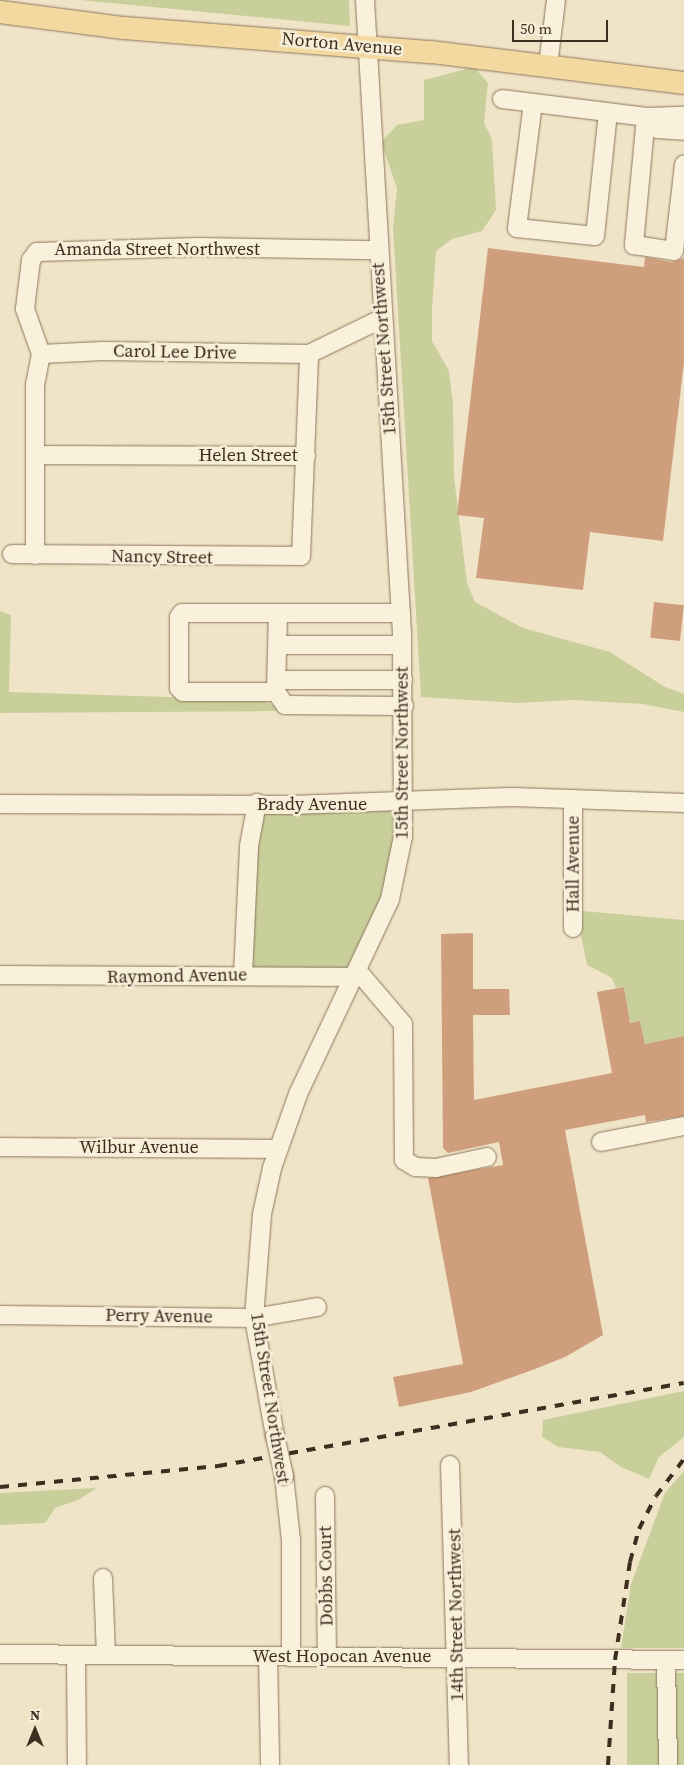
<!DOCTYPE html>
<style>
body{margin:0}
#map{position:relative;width:684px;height:1765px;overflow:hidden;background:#f0e4c8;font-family:"Source Serif 4",serif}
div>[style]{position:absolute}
.green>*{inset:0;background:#c9cf9b;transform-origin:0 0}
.building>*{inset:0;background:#cf9f7d;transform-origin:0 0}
.roads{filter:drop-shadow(0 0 1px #8d765c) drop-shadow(0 0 1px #8d765c)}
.minor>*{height:18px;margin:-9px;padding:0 9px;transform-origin:9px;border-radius:9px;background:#faf1dc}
.major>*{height:22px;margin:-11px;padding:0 11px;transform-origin:11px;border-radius:11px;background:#f3d9a0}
.rail>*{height:4px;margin-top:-2px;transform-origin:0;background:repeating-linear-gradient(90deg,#3d2e20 0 9px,transparent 0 18px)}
.bridges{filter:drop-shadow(0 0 1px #8d765c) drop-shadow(0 0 1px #8d765c)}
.minor-bridge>*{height:18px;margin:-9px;padding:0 9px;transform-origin:9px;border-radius:9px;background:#faf1dc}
span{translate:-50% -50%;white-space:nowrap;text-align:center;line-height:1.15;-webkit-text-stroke:5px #f7eed8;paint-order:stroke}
.street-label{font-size:18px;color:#3d2e20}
.north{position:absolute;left:10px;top:1705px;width:50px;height:50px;-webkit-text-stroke:4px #f7eed8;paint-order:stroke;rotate:0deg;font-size:14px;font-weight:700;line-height:20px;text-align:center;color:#3d2e20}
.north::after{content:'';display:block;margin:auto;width:18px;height:22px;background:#3d2e20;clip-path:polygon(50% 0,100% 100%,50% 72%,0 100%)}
.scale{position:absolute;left:512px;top:20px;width:96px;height:22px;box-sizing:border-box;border:2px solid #3d2e20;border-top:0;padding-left:6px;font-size:15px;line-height:18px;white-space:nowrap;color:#3d2e20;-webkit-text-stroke:4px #f7eed8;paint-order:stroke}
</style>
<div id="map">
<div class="green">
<div style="clip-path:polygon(80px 0,349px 0,350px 26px)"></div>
<div style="clip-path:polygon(474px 67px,488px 83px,484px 123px,492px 139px,496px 210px,482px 231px,452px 239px,436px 251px,432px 308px,432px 341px,449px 371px,453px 404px,454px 477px,467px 583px,475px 602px,523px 628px,610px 652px,665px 687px,684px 694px,684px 712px,643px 704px,573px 700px,516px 703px,421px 697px,393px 228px,397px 188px,381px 142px,397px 125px,424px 120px,424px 80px)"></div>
<div style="clip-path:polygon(0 611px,11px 615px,9px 692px,264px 700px,282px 711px,0 713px)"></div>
<div style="clip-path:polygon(259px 806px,400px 806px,394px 871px,353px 973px,247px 970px)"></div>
<div style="clip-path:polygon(583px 911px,684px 920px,684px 1036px,645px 1044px,640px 1021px,630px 1023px,624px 987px,616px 988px,612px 978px,587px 965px,581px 935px)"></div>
<div style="clip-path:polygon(684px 1391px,684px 1437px,659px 1457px,649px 1479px,621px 1467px,600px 1452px,558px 1447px,542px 1437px,543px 1420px)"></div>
<div style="clip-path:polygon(684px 1471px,684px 1648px,621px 1648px,631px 1584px,665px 1493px)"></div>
<div style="clip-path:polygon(97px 1488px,78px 1500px,55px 1508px,45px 1523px,0 1525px,0 1493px)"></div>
<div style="left:627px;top:1673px;width:57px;height:92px"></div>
</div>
<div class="building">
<div style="clip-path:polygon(488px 248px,644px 267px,645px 257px,672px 262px,684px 258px,684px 362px,663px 541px,590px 532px,583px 590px,476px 578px,484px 518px,457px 515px)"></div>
<div style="left:654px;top:602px;width:30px;height:36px;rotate:6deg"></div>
<div style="clip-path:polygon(473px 933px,473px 989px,509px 989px,510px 1015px,473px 1015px,474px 1100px,612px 1073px,597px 992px,624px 987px,630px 1023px,640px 1021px,645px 1044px,684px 1036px,684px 1116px,646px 1122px,645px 1115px,565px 1130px,603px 1335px,565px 1357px,535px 1369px,471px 1392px,399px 1407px,393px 1377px,463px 1364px,428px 1178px,503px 1165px,499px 1142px,448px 1153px,443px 1148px,441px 934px)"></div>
</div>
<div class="roads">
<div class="minor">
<div style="left:548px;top:66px;width:66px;rotate:-83.1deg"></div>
<div style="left:502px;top:99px;width:145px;rotate:7.1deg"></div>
<div style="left:646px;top:117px;width:129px;rotate:95.4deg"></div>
<div style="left:634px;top:245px;width:40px;rotate:8.5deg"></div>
<div style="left:674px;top:251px;width:87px;rotate:-83.4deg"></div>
<div style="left:533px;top:103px;width:126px;rotate:97.3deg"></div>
<div style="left:517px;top:228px;width:78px;rotate:5.9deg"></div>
<div style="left:595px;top:236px;width:124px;rotate:-84deg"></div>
<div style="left:646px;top:117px;width:17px;rotate:45deg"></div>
<div style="left:658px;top:129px;width:26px;rotate:4deg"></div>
<div style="left:646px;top:117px;width:38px;rotate:-2deg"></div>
<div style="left:41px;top:354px;width:48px;rotate:-109.6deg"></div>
<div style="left:25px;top:309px;width:49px;rotate:-83deg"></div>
<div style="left:31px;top:260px;width:10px;rotate:-53deg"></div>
<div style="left:37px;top:252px;width:161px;rotate:-1.8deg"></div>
<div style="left:198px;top:247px;width:180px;rotate:1deg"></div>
<div style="left:41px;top:354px;width:62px;rotate:-2.8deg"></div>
<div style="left:103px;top:351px;width:206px;rotate:0.8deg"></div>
<div style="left:309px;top:354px;width:82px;rotate:-25.9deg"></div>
<div style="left:36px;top:455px;width:270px;rotate:0.2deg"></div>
<div style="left:12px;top:554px;width:289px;rotate:0.4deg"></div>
<div style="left:301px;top:556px;width:202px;rotate:-87.7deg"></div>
<div style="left:35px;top:555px;width:170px;rotate:-90deg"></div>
<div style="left:35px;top:385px;width:32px;rotate:-79deg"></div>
<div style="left:278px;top:613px;width:79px;rotate:91.5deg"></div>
<div style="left:276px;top:692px;width:16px;rotate:55deg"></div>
<div style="left:285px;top:705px;width:119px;rotate:0.5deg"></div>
<div style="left:278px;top:645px;width:124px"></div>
<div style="left:278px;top:680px;width:125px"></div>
<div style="left:276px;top:692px;width:93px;rotate:180deg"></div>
<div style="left:183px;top:692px;width:6px;rotate:-135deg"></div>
<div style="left:179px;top:688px;width:71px;rotate:-90deg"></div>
<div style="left:179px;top:617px;width:5px;rotate:-53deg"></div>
<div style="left:182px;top:613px;width:219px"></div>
<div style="left:573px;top:799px;width:129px;rotate:90deg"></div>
<div style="left:0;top:804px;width:292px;rotate:0.2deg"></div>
<div style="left:292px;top:805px;width:221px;rotate:-2.1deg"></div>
<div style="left:513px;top:797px;width:171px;rotate:2deg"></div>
<div style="left:357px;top:970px;width:71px;rotate:49.6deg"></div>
<div style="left:403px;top:1024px;width:136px;rotate:89.6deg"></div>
<div style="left:404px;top:1160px;width:13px;rotate:32deg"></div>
<div style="left:415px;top:1167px;width:21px;rotate:3deg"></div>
<div style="left:436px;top:1168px;width:52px;rotate:-12.2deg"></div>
<div style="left:0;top:975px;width:354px;rotate:0.3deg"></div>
<div style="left:243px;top:975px;width:129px;rotate:-87.3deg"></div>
<div style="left:249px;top:846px;width:44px;rotate:-79.5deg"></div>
<div style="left:601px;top:1142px;width:85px;rotate:-10.9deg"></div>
<div style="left:0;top:1147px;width:277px;rotate:0.4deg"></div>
<div style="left:0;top:1315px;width:254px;rotate:0.7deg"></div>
<div style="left:254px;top:1318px;width:64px;rotate:-9.9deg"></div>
<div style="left:275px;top:1436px;width:120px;rotate:-100.1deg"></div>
<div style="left:254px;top:1318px;width:104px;rotate:-85.6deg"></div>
<div style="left:262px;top:1214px;width:47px;rotate:-77.7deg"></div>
<div style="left:272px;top:1168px;width:78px;rotate:-70.6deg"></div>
<div style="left:298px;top:1094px;width:216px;rotate:-64.7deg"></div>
<div style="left:390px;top:899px;width:64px;rotate:-78.3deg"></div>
<div style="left:403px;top:836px;width:202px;rotate:-90.3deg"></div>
<div style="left:402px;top:634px;width:635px;rotate:-93.34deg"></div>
<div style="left:450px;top:1465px;width:300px;rotate:88.3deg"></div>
<div style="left:284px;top:1476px;width:64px;rotate:83.8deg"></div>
<div style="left:291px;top:1540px;width:116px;rotate:90deg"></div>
<div style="left:325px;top:1496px;width:161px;rotate:89.3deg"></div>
<div style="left:103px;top:1578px;width:77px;rotate:87.8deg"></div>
<div style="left:0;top:1654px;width:684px;rotate:0.5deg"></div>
<div style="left:76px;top:1655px;width:110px;rotate:89.5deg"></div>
<div style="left:268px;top:1656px;width:109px;rotate:88.9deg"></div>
<div style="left:666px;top:1660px;width:105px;rotate:88.9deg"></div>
</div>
<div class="major">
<div style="left:0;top:12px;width:125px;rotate:7.4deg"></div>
<div style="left:124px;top:28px;width:308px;rotate:4.5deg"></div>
<div style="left:431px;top:52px;width:255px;rotate:7deg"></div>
</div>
</div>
<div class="rail">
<div style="left:0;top:1487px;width:219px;rotate:-5.5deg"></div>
<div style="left:218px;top:1466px;width:473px;rotate:-10.1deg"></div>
<div style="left:608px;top:1765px;width:105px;rotate:-86.2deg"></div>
<div style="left:615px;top:1660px;width:99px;rotate:-81.3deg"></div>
<div style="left:630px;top:1562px;width:34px;rotate:-75deg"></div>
<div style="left:639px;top:1529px;width:37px;rotate:-63deg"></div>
<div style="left:656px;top:1496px;width:46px;rotate:-52.9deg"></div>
</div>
<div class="bridges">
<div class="minor-bridge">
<div style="left:275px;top:1436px;width:41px;rotate:77.3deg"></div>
</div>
</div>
<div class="street-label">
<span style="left:342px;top:44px;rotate:5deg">Norton Avenue</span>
<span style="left:157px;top:249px">Amanda Street Northwest</span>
<span style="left:384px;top:349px;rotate:-94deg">15th Street Northwest</span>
<span style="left:175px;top:352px;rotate:1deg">Carol Lee Drive</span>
<span style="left:248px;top:455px">Helen Street</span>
<span style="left:162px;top:557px;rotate:1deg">Nancy Street</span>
<span style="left:402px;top:753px;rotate:-90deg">15th Street Northwest</span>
<span style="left:312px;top:804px">Brady Avenue</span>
<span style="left:573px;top:864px;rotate:-90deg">Hall Avenue</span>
<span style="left:177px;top:976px;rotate:-1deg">Raymond Avenue</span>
<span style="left:139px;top:1147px">Wilbur Avenue</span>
<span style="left:159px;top:1316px;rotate:1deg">Perry Avenue</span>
<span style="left:270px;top:1398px;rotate:81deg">15th Street Northwest</span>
<span style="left:326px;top:1576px;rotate:-91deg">Dobbs Court</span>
<span style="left:456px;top:1615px;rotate:-91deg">14th Street Northwest</span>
<span style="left:342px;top:1656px">West Hopocan Avenue</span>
</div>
<div class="north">N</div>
<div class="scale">50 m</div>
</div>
